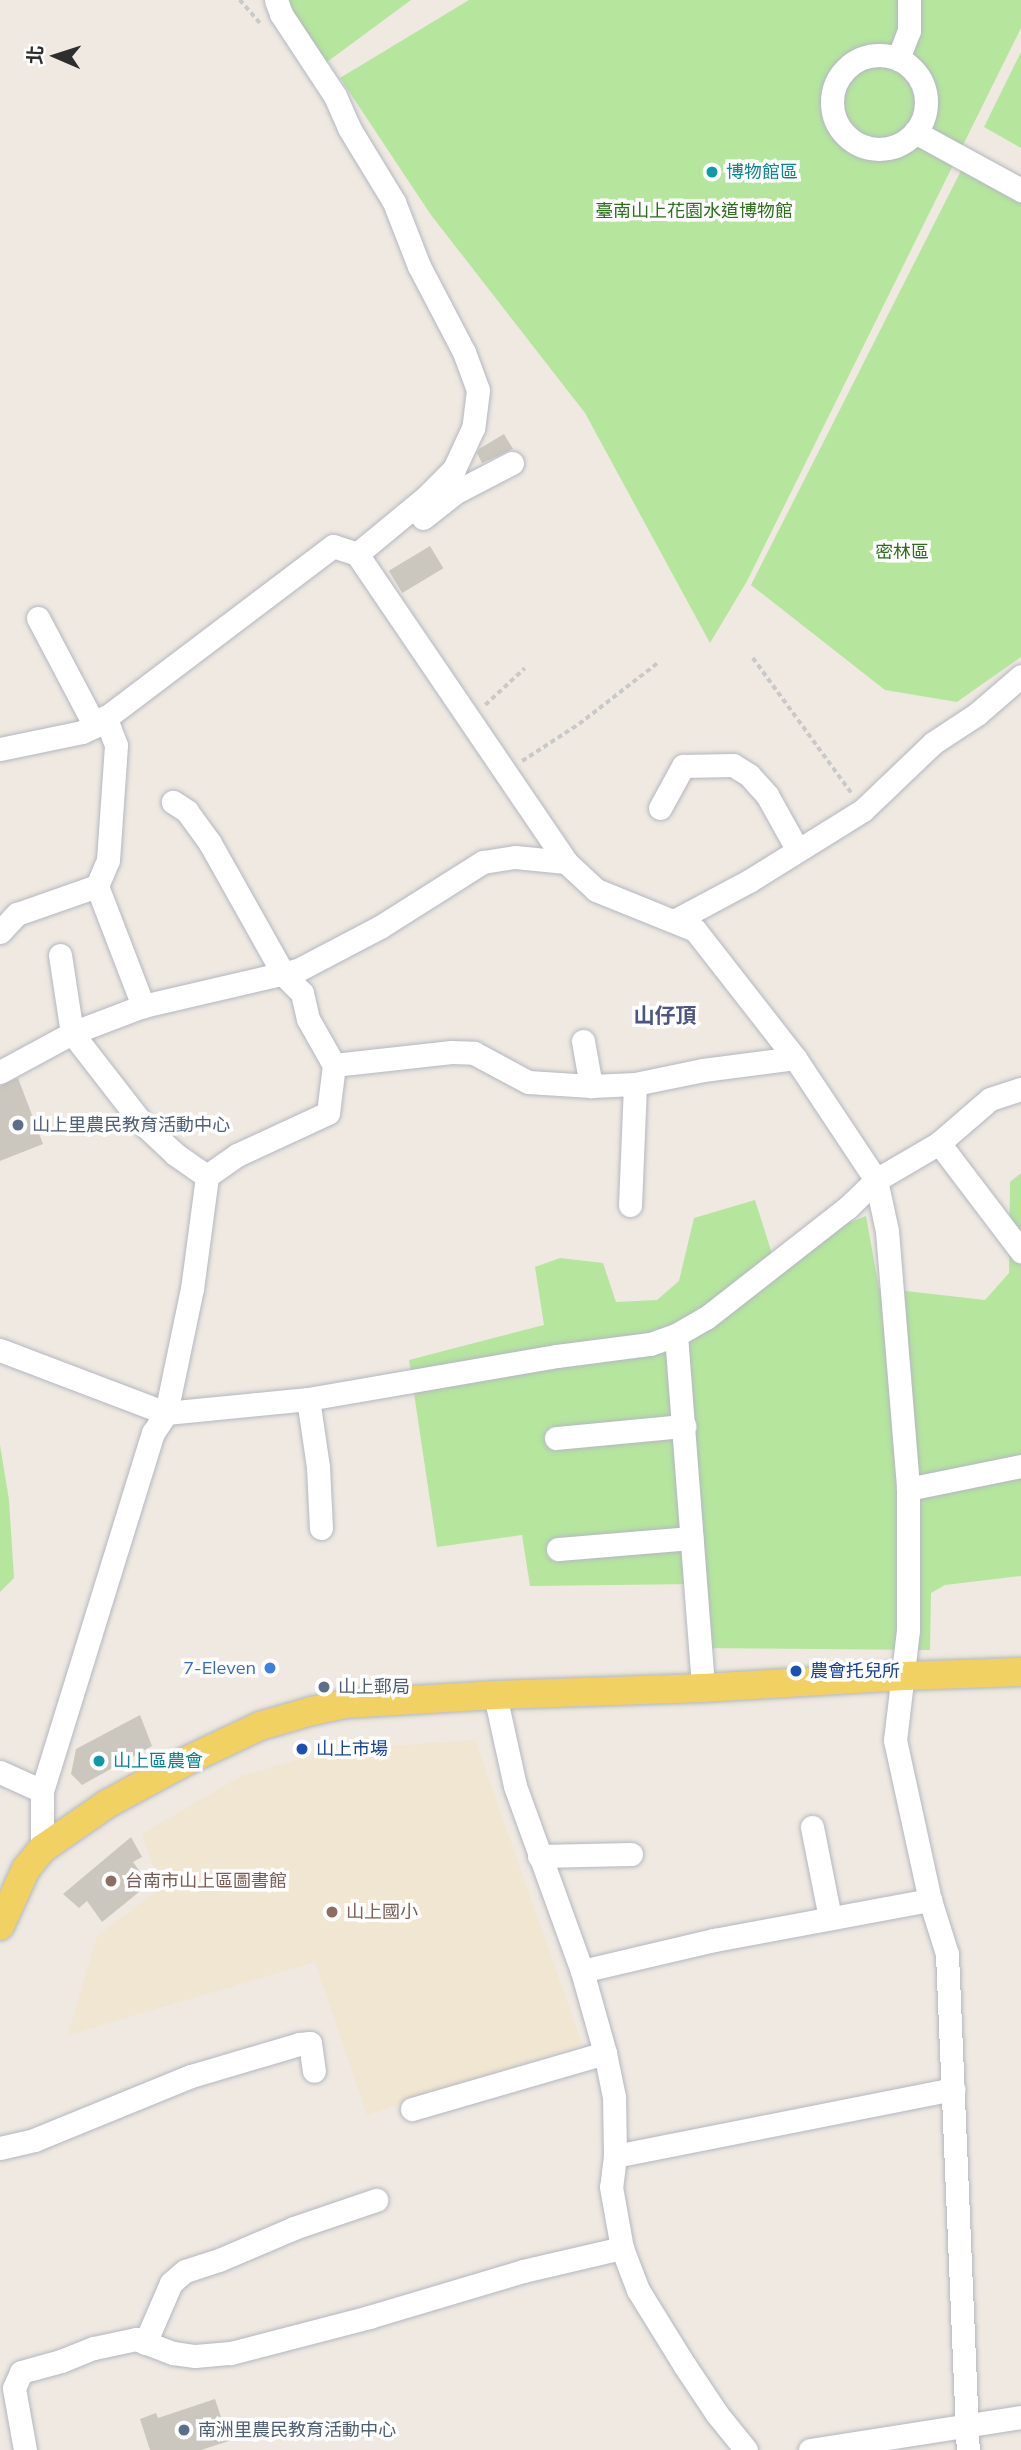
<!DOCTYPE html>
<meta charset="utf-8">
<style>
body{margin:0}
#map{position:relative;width:1021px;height:2450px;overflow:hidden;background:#efe9e1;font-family:Mulish,"Noto Sans TC",sans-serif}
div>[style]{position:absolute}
.education>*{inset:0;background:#f0e6d1}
.green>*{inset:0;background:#b6e59e}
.building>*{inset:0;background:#cbc7bf;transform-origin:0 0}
.path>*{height:3.5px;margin-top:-1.75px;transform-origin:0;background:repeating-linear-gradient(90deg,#c9c9c9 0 5px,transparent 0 8.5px)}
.roads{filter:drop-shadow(0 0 2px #b4b7c1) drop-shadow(0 0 2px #b4b7c1)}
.minor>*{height:23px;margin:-11.5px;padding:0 11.5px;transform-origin:11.5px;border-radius:11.5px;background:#fff}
.minor>.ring{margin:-11.5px;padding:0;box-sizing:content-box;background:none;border:23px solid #fff;border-radius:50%}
.major>*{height:28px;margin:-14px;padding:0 14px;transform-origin:14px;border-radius:14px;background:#f2d163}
.dots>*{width:19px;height:19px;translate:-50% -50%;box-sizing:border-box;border:4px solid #fff;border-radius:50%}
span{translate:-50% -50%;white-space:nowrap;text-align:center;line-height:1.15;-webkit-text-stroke:7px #fff;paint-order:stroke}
.culture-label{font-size:18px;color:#0d838f}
.left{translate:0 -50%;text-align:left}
.park-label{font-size:18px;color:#2c6e1b}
.service-label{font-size:18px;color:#4e5e75}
.shop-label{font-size:18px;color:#366cbe}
.right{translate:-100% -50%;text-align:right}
.transit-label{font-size:18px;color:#164399}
.education-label{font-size:18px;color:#785e54}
.quarter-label{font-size:21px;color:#4d5680;font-weight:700}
.north{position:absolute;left:21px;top:21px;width:70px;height:70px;-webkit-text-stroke:5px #fff;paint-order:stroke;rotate:273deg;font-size:19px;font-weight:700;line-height:28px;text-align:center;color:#2e2e2e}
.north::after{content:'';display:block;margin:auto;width:24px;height:32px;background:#2e2e2e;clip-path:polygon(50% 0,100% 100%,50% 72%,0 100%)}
</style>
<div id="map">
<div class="education">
<div style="clip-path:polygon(475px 1740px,582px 2044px,367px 2115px,315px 1962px,68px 2035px,97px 1936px,161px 1888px,142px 1834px,241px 1776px,331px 1750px)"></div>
</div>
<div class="green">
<div style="clip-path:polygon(282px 0,411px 0,327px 62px)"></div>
<div style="clip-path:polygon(469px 0,1021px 0,1021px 28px,747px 581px,710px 643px,585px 413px,431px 215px,340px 78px)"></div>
<div style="clip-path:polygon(1021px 52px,1021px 148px,984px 127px)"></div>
<div style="clip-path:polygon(968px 157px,1021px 189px,1021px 657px,957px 702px,885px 690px,751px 585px)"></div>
<div style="clip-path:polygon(1021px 1173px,1021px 1576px,945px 1585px,931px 1593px,930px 1650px,697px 1648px,695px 1584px,530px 1586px,522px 1535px,437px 1547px,409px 1360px,544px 1325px,535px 1267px,560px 1258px,603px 1263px,616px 1302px,657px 1300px,679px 1281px,694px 1218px,755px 1200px,772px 1254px,866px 1216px,879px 1288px,985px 1300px,1009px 1273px,1010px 1182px)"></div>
<div style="clip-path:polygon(0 1445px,9px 1500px,14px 1578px,0 1592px)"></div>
</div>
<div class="building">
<div style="clip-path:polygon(504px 434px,513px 449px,482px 463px,477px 453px,479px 449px)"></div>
<div style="left:430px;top:546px;width:26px;height:48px;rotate:59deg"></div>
<div style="clip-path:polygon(18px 1078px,43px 1144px,0 1161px,0 1086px)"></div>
<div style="clip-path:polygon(140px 1715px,152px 1746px,82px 1785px,71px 1774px,76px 1749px)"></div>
<div style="clip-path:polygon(131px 1837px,142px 1857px,133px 1862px,149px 1884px,102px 1922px,87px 1901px,79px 1908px,63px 1894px)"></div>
<div style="clip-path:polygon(215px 2399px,229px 2441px,201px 2450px,150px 2450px,140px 2419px,156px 2413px,158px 2418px)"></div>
</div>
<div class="path">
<div style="left:240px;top:0;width:32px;rotate:49deg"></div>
<div style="left:753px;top:658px;width:168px;rotate:53.9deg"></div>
<div style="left:485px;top:705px;width:54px;rotate:-42.8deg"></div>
<div style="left:522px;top:761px;width:68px;rotate:-33deg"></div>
<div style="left:579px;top:724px;width:101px;rotate:-37.8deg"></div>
</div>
<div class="roads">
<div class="minor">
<div style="left:276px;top:0;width:15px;rotate:70deg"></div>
<div style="left:281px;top:14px;width:98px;rotate:56.6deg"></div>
<div style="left:335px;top:96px;width:35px;rotate:66deg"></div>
<div style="left:349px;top:128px;width:87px;rotate:58.7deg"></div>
<div style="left:394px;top:202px;width:69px;rotate:68.7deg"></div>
<div style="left:419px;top:266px;width:97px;rotate:62.4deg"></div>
<div style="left:464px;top:352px;width:40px;rotate:69.8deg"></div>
<div style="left:478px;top:390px;width:38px;rotate:97deg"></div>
<div style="left:473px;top:428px;width:45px;rotate:114.9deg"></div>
<div style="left:454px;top:469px;width:40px;rotate:135deg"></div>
<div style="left:426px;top:497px;width:89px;rotate:140.4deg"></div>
<div class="ring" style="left:832px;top:55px;width:71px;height:71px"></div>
<div style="left:898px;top:59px;width:30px;rotate:-69deg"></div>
<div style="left:909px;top:31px;width:31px;rotate:-90deg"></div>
<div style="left:915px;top:132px;width:121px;rotate:28.7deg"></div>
<div style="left:423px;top:518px;width:42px;rotate:-38.2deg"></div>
<div style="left:456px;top:492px;width:63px;rotate:-27.4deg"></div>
<div style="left:38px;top:618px;width:122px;rotate:62.2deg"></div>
<div style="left:0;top:749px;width:84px;rotate:-11.7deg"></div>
<div style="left:82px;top:732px;width:14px;rotate:-25deg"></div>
<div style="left:95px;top:726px;width:298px;rotate:-37.1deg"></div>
<div style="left:333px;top:546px;width:25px;rotate:18deg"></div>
<div style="left:357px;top:554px;width:372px;rotate:55.8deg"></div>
<div style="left:566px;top:862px;width:41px;rotate:43deg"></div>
<div style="left:596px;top:890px;width:107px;rotate:22deg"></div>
<div style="left:695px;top:930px;width:162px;rotate:52deg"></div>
<div style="left:795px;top:1058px;width:146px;rotate:56.4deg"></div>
<div style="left:876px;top:1180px;width:52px;rotate:77.8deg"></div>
<div style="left:887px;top:1231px;width:259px;rotate:85.3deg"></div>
<div style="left:908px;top:1489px;width:141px;rotate:90deg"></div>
<div style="left:908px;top:1630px;width:111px;rotate:96.7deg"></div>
<div style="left:895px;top:1740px;width:164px;rotate:77.7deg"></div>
<div style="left:930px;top:1900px;width:57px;rotate:72.5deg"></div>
<div style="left:947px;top:1954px;width:496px;rotate:87.6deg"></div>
<div style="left:660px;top:808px;width:48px;rotate:-61.3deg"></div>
<div style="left:683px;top:766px;width:50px;rotate:-1.1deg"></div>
<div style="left:733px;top:765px;width:19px;rotate:32deg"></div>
<div style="left:749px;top:775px;width:27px;rotate:48deg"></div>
<div style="left:767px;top:795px;width:62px;rotate:60.9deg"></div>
<div style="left:97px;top:886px;width:129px;rotate:69deg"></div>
<div style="left:676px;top:920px;width:83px;rotate:-28.1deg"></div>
<div style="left:749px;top:881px;width:134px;rotate:-31.9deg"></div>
<div style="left:863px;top:810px;width:97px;rotate:-43.7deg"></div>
<div style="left:933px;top:743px;width:53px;rotate:-33.4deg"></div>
<div style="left:977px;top:714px;width:58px;rotate:-40.8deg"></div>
<div style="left:0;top:932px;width:25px;rotate:-47deg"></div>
<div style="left:17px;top:914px;width:85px;rotate:-19.3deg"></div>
<div style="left:97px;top:886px;width:28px;rotate:-67deg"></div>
<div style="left:108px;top:860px;width:115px;rotate:-86deg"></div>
<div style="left:116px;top:745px;width:30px;rotate:-111deg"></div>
<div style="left:60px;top:955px;width:79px;rotate:81.3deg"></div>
<div style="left:72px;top:1033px;width:113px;rotate:52.2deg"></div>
<div style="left:141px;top:1122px;width:47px;rotate:43.3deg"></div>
<div style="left:175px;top:1154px;width:39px;rotate:35deg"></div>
<div style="left:583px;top:1041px;width:46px;rotate:79.9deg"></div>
<div style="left:334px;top:1065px;width:118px;rotate:-6.3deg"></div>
<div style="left:451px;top:1052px;width:23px;rotate:2deg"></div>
<div style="left:474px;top:1053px;width:61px;rotate:28.2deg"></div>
<div style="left:528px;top:1082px;width:63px;rotate:3.6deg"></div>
<div style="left:591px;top:1086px;width:44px;rotate:-2.6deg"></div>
<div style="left:635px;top:1084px;width:69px;rotate:-11.6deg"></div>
<div style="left:703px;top:1070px;width:93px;rotate:-7.4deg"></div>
<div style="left:0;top:1072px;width:82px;rotate:-28.4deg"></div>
<div style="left:72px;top:1033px;width:76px;rotate:-20.8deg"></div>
<div style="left:143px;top:1006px;width:159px;rotate:-13.1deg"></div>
<div style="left:298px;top:970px;width:93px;rotate:-27.7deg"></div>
<div style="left:380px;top:927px;width:122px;rotate:-32.3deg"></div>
<div style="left:483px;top:862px;width:32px;rotate:-9deg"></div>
<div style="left:515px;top:857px;width:51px;rotate:5.6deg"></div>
<div style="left:939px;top:1143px;width:136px;rotate:52.8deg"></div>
<div style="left:630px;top:1205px;width:121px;rotate:-87.6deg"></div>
<div style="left:676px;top:1335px;width:354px;rotate:85.6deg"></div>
<div style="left:0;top:1350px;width:178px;rotate:20.8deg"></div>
<div style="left:166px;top:1413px;width:127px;rotate:-78.2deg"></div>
<div style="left:192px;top:1289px;width:114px;rotate:-82.4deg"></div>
<div style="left:207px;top:1176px;width:37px;rotate:-35deg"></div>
<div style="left:237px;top:1155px;width:100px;rotate:-24.8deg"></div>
<div style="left:328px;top:1113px;width:48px;rotate:-82.9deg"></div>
<div style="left:334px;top:1065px;width:53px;rotate:-119.5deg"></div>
<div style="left:308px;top:1019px;width:27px;rotate:-103deg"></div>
<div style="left:302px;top:993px;width:25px;rotate:-135deg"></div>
<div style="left:284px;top:975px;width:151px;rotate:-119.3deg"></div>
<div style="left:210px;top:843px;width:39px;rotate:-126deg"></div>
<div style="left:187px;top:811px;width:17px;rotate:-147deg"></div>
<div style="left:308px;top:1399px;width:69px;rotate:81.6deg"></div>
<div style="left:318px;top:1467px;width:61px;rotate:87.2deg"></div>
<div style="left:556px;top:1438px;width:129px;rotate:-5.4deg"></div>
<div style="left:908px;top:1489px;width:115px;rotate:-11.5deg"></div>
<div style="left:558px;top:1549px;width:134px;rotate:-4.7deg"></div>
<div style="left:495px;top:1695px;width:93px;rotate:77.6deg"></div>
<div style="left:515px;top:1786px;width:197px;rotate:70.1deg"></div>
<div style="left:582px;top:1971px;width:85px;rotate:74.3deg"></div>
<div style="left:605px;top:2053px;width:45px;rotate:78.4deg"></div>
<div style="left:614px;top:2097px;width:59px;rotate:89deg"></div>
<div style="left:615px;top:2156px;width:31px;rotate:97deg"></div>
<div style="left:611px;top:2187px;width:62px;rotate:79.8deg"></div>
<div style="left:622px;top:2248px;width:45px;rotate:69.1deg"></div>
<div style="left:638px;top:2290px;width:89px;rotate:58.3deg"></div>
<div style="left:685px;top:2366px;width:58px;rotate:56.3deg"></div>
<div style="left:717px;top:2414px;width:46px;rotate:51.1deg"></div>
<div style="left:0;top:1772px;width:46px;rotate:24.3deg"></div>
<div style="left:812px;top:1827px;width:93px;rotate:78.8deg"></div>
<div style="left:42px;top:1849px;width:58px;rotate:-90deg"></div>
<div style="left:42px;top:1791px;width:375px;rotate:-72.8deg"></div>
<div style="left:153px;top:1433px;width:24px;rotate:-57deg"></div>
<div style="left:166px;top:1413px;width:143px;rotate:-5.6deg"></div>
<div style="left:308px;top:1399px;width:253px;rotate:-9.8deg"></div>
<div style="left:557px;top:1356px;width:94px;rotate:-7.4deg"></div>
<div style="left:650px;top:1344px;width:28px;rotate:-19deg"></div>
<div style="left:676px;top:1335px;width:34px;rotate:-30deg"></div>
<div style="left:706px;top:1318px;width:179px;rotate:-38deg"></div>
<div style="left:847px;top:1208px;width:40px;rotate:-44deg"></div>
<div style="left:876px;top:1180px;width:73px;rotate:-30.4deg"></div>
<div style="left:939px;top:1143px;width:67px;rotate:-40.8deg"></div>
<div style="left:990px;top:1099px;width:33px;rotate:-18deg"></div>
<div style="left:539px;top:1856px;width:92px;rotate:-1.2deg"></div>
<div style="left:582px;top:1971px;width:136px;rotate:-13.2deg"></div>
<div style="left:714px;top:1940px;width:220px;rotate:-10.5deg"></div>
<div style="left:412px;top:2109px;width:201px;rotate:-16.2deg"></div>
<div style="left:0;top:2148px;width:35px;rotate:-13deg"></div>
<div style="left:34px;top:2140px;width:170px;rotate:-22.2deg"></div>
<div style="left:191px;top:2076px;width:113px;rotate:-16.5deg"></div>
<div style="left:299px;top:2044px;width:11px;rotate:-5deg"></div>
<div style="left:310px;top:2043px;width:28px;rotate:82deg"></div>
<div style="left:615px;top:2156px;width:345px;rotate:-11.2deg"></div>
<div style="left:145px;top:2343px;width:65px;rotate:-66.6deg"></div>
<div style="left:171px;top:2283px;width:18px;rotate:-41deg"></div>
<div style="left:185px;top:2271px;width:36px;rotate:-18deg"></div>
<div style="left:219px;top:2260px;width:82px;rotate:-23.1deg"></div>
<div style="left:294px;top:2228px;width:87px;rotate:-18.9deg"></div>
<div style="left:25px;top:2450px;width:63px;rotate:-100.1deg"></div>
<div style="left:14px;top:2388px;width:17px;rotate:-66deg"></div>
<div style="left:21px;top:2372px;width:41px;rotate:-15.4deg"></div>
<div style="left:61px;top:2361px;width:35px;rotate:-22deg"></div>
<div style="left:94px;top:2348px;width:43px;rotate:-12.1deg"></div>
<div style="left:136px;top:2339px;width:40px;rotate:21deg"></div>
<div style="left:173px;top:2353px;width:22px;rotate:8deg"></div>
<div style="left:195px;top:2356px;width:36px;rotate:-5deg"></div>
<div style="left:231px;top:2353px;width:143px;rotate:-14.6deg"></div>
<div style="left:369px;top:2317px;width:161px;rotate:-16.6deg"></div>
<div style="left:523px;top:2271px;width:102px;rotate:-13.1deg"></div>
<div style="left:810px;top:2450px;width:214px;rotate:-8.9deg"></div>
</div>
<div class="major">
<div style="left:0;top:1926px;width:63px;rotate:-65.5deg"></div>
<div style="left:26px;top:1869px;width:26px;rotate:-51deg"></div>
<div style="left:42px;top:1849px;width:79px;rotate:-34.7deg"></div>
<div style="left:107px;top:1804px;width:92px;rotate:-28.5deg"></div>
<div style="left:188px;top:1760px;width:80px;rotate:-25.3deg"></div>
<div style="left:260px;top:1726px;width:54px;rotate:-16.1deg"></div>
<div style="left:312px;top:1711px;width:34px;rotate:-12deg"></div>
<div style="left:345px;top:1704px;width:150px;rotate:-3.4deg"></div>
<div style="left:495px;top:1695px;width:208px;rotate:-1.9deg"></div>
<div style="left:703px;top:1688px;width:201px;rotate:-3.4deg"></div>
<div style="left:904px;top:1676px;width:117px;rotate:-2deg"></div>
</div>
</div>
<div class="dots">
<div style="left:712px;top:172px;background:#0f9aa8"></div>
<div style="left:18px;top:1125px;background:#5c6f8a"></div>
<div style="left:270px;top:1668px;background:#3f7fe0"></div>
<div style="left:796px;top:1671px;background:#1a4fb4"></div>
<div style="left:324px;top:1687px;background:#5c6f8a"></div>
<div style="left:302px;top:1749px;background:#1a4fb4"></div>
<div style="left:99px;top:1761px;background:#0f9aa8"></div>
<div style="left:111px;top:1881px;background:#8d6e63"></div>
<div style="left:332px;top:1912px;background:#8d6e63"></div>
<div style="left:184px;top:2430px;background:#5c6f8a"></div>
</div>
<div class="culture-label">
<span class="left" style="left:726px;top:172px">博物館區</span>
<span class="left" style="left:113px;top:1761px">山上區農會</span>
</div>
<div class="park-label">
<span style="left:694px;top:211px">臺南山上花園水道博物館</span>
<span style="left:902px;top:552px">密林區</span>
</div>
<div class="service-label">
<span class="left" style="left:32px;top:1125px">山上里農民教育活動中心</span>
<span class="left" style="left:338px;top:1687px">山上郵局</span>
<span class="left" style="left:198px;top:2430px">南洲里農民教育活動中心</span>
</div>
<div class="shop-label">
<span class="right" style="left:256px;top:1668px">7-Eleven</span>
</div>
<div class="transit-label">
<span class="left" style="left:810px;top:1671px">農會托兒所</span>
<span class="left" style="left:316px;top:1749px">山上市場</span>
</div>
<div class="education-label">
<span class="left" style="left:125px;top:1881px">台南市山上區圖書館</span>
<span class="left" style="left:346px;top:1912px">山上國小</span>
</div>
<div class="quarter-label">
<span style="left:665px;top:1015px">山仔頂</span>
</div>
<div class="north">北</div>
</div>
